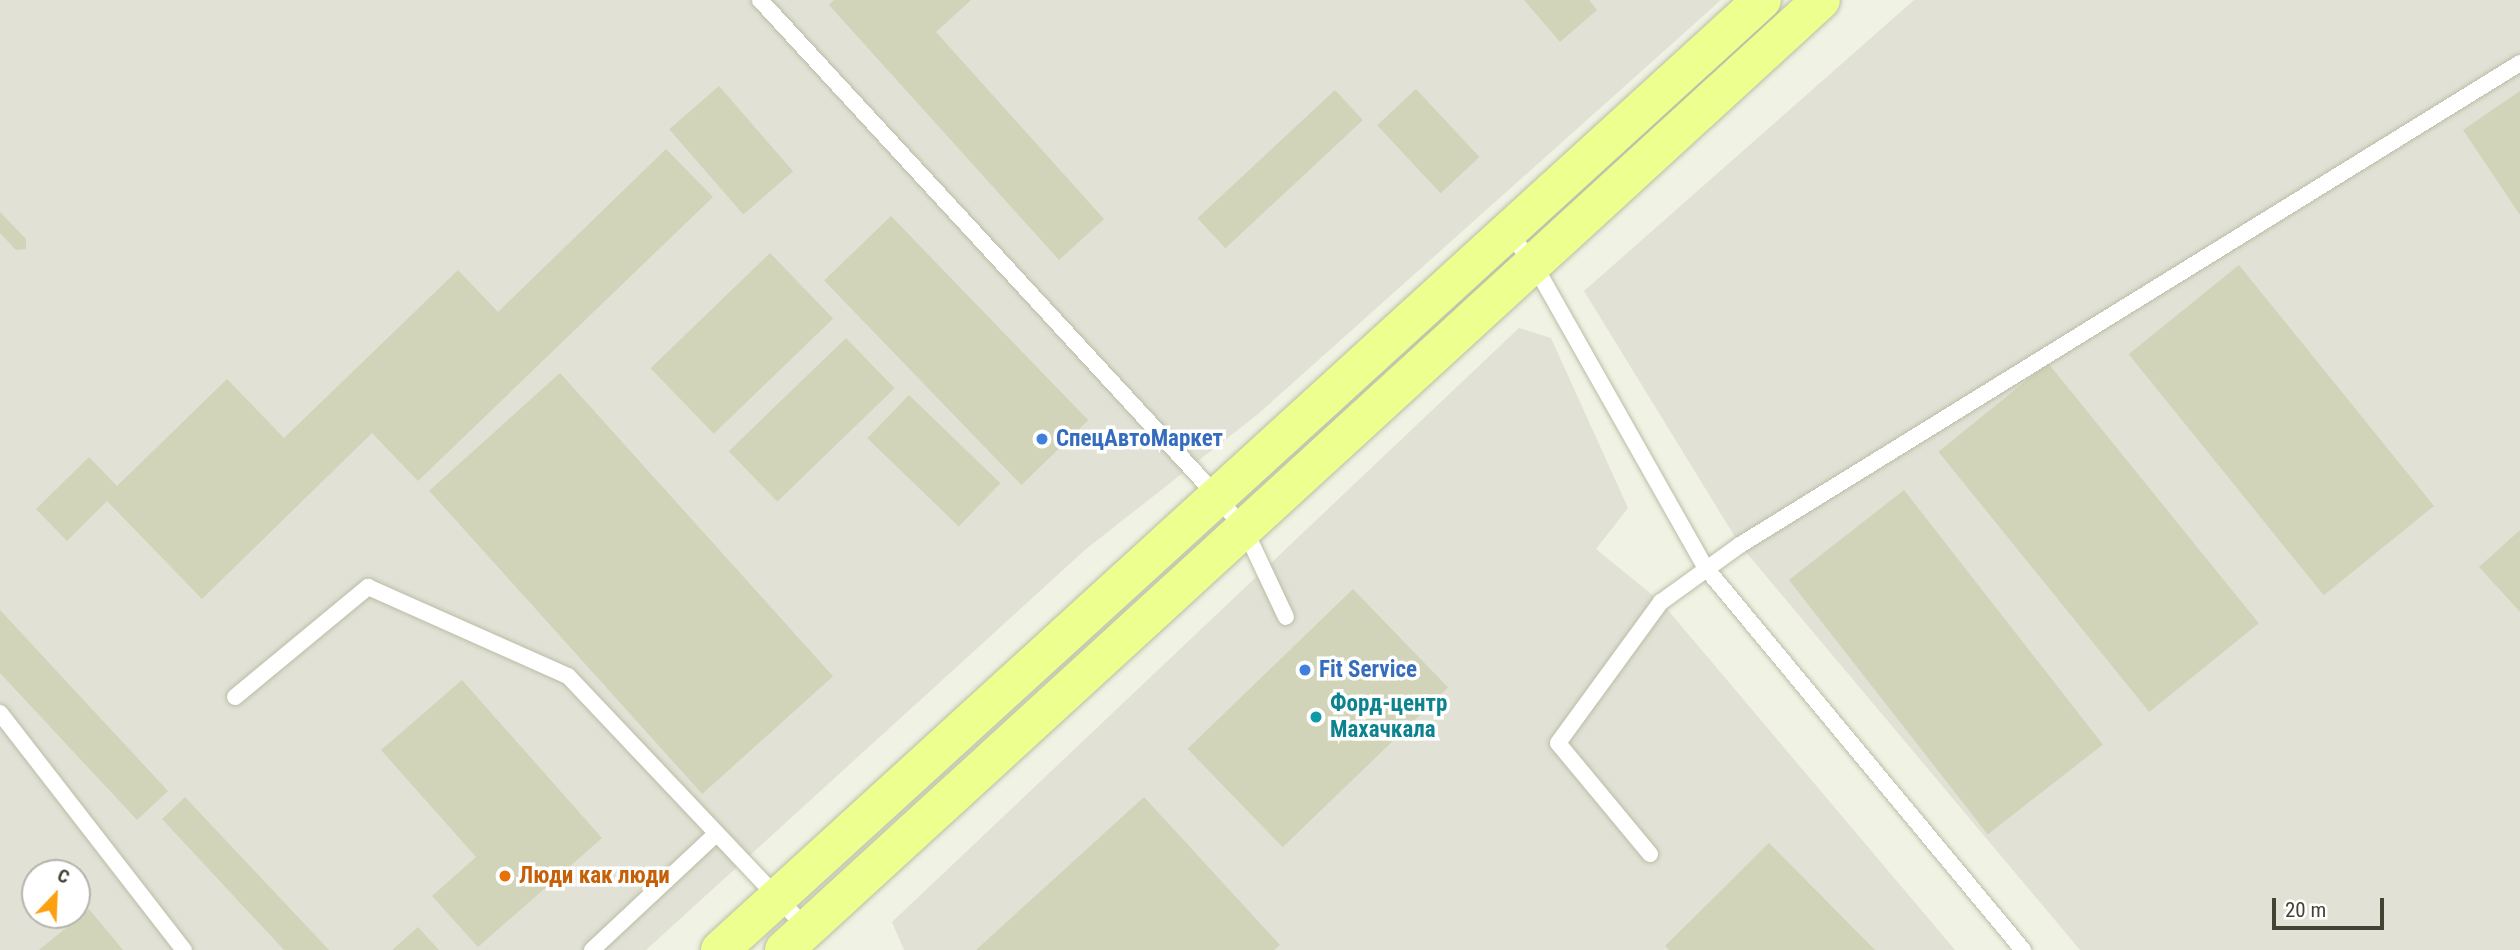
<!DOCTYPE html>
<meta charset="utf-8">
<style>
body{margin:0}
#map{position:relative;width:2520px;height:950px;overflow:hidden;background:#f0f2e3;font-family:"Roboto Condensed",sans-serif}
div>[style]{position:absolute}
.industrial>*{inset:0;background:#e1e1d5}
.building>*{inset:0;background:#d2d4b9;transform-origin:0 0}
.roads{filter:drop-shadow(0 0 2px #babda6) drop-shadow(0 0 2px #babda6)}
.lane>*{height:16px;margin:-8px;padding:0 8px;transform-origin:8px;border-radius:8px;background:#fff}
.primary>*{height:38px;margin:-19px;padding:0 19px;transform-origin:19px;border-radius:19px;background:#ecff8f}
.dots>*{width:19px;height:19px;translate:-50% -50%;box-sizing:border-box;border:4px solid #fff;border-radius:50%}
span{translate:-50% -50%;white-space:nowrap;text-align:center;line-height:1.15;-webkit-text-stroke:7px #fff;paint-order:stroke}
.shop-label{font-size:23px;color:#366cbe;font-weight:700}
.left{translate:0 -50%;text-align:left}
.culture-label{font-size:23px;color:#0d838f;font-weight:700}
.food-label{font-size:23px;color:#c56008;font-weight:700}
.north{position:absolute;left:21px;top:859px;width:70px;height:70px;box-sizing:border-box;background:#fff;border:2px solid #b4b4ad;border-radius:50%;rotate:23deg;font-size:19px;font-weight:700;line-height:28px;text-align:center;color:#434433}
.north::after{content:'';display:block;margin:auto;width:24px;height:32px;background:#fc9f10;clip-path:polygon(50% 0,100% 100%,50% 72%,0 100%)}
.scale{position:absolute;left:2272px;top:898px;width:112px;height:32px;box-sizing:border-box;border:4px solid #434433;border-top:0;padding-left:9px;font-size:21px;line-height:24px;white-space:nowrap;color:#434433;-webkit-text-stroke:5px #fff;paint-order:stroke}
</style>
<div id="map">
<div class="industrial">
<div style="clip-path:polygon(evenodd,0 0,1721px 0,1258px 414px,1086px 549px,646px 950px,0 950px,0 0,35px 873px,77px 873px,77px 915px,35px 915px,35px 873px)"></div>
<div style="clip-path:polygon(1914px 0,2520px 0,2520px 950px,2080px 950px,1740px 545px,1584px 291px)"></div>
<div style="clip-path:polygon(1519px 328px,1551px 338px,1628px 508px,1596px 549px,1661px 602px,1955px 950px,904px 950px,892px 922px)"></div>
</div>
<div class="building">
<div style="clip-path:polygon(834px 0,971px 0,936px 32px,1104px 219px,1059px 260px,829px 5px)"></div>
<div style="clip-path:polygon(1524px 0,1589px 0,1597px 10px,1560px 42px)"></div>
<div style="left:719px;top:86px;width:113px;height:66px;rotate:49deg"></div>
<div style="left:1416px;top:89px;width:93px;height:53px;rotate:47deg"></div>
<div style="left:1335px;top:90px;width:41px;height:188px;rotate:47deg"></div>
<div style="clip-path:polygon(2520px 91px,2520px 215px,2463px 130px)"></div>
<div style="clip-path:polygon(666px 149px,713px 197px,418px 481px,372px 433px,202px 599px,107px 501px,67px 541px,36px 509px,89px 457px,117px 486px,227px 379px,284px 438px,458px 270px,498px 312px)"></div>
<div style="clip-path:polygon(0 212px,26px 239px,26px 249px,16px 250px,0 233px)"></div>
<div style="left:891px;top:216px;width:284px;height:93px;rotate:46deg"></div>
<div style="left:770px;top:253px;width:91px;height:166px;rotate:46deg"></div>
<div style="left:2239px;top:265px;width:310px;height:142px;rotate:51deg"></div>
<div style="left:846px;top:338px;width:70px;height:163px;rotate:46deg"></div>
<div style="left:2048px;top:363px;width:335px;height:141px;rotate:51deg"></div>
<div style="left:560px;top:373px;width:408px;height:176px;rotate:48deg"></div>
<div style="left:909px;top:395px;width:127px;height:60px;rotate:44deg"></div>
<div style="left:1904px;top:490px;width:323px;height:146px;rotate:52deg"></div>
<div style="clip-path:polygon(2520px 530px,2520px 612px,2479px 567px)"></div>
<div style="left:1353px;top:589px;width:137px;height:230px;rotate:46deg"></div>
<div style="clip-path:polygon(0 610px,168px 791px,137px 820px,0 673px)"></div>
<div style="clip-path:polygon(462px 680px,602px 838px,478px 947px,432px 896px,476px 857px,381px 750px)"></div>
<div style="clip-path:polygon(185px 797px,329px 950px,284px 950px,162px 819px)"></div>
<div style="clip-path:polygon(1144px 797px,1280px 945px,1274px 950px,976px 950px)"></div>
<div style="clip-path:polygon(1769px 843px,1875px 950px,1669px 950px,1665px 946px)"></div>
<div style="clip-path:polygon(89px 909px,123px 950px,39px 950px)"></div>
<div style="clip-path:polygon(418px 927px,439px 950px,392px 950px)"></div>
</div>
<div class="roads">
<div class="lane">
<div style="left:760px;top:0;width:672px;rotate:47.35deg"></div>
<div style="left:1215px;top:494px;width:47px;rotate:50.2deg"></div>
<div style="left:1245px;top:530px;width:96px;rotate:64.8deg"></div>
<div style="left:1506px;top:230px;width:40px;rotate:50deg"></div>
<div style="left:1532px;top:261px;width:352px;rotate:60.5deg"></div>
<div style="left:1705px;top:567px;width:498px;rotate:50.3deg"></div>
<div style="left:235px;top:697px;width:173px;rotate:-39.6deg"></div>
<div style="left:368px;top:587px;width:219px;rotate:24deg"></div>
<div style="left:568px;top:676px;width:348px;rotate:46.6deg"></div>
<div style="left:0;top:713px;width:300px;rotate:52.2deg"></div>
<div style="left:1650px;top:854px;width:144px;rotate:-129.7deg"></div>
<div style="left:1558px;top:743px;width:175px;rotate:-53.9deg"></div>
<div style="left:1661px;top:602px;width:97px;rotate:-35.8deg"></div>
<div style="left:1740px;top:545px;width:917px;rotate:-31.71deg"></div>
<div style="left:592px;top:950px;width:170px;rotate:-43.1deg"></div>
</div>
<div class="primary">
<div style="left:720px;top:950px;width:1410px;rotate:-42.36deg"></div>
<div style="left:784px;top:950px;width:1406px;rotate:-42.49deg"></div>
</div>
</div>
<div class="dots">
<div style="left:1042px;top:439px;background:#3f7fe0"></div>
<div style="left:1305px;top:670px;background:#3f7fe0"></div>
<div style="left:1316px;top:717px;background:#0f9aa8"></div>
<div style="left:505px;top:876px;background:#e8710a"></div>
</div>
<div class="shop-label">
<span class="left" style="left:1056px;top:439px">СпецАвтоМаркет</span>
<span class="left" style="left:1319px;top:670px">Fit Service</span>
</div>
<div class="culture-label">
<span class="left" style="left:1330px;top:717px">Форд-центр<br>Махачкала</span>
</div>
<div class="food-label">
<span class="left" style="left:519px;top:876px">Люди как люди</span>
</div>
<div class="north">С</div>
<div class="scale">20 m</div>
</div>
